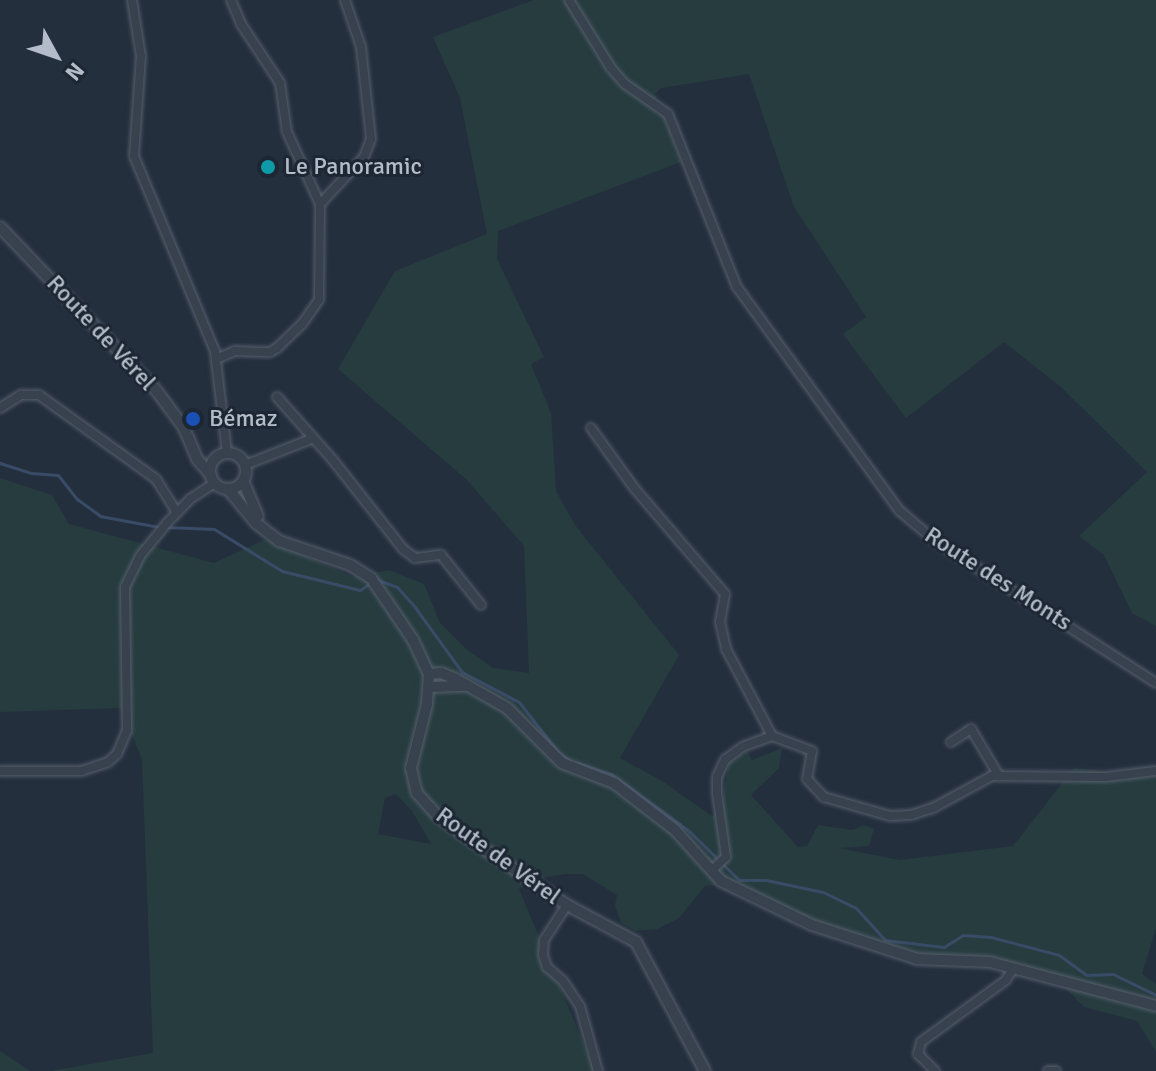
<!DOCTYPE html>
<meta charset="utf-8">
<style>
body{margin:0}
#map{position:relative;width:1156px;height:1071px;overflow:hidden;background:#242f3e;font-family:Signika,sans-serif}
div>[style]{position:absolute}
.green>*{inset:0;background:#263c3f}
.stream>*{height:3px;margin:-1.5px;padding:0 1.5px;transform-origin:1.5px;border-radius:1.5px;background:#394c67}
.roads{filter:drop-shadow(0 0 2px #565f6c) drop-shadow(0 0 2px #565f6c)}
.minor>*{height:8px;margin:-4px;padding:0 4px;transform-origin:4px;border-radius:4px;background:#38414e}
.tertiary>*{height:10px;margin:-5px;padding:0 5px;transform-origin:5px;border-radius:5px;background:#38414e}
.tertiary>.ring{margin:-5px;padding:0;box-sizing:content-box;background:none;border:10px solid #38414e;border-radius:50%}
.dots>*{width:22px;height:22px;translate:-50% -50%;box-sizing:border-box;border:4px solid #1d2633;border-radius:50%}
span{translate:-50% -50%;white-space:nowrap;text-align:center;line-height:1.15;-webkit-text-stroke:6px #1d2633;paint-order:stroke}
.poi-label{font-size:24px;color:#b4bcc9}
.left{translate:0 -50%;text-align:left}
.street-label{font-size:24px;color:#b4bcc9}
.north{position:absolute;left:16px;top:16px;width:80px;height:80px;-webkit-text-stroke:6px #1d2633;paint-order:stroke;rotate:130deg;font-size:22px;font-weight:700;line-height:32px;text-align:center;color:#b4bcc9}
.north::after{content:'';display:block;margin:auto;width:28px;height:36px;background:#b4bcc9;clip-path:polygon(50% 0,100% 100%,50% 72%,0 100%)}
</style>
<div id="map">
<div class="green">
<div style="clip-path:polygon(evenodd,534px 0,1156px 0,1156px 626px,1132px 613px,1104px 555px,1079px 536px,1147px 472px,1061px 387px,1004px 342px,906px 418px,843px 334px,866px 317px,794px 207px,749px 74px,661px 88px,655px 94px,681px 162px,498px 231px,497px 259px,544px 357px,531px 364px,551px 413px,556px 491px,575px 525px,679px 655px,620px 758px,662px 781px,712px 816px,721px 810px,729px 762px,747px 751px,752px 760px,782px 748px,779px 768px,751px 795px,798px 847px,807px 846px,818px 825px,852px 830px,864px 825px,874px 829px,869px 846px,839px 848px,900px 860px,1013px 846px,1074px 768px,1123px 774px,1156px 766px,1156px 928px,1142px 974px,1156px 984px,1156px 1052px,1137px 1021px,1084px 1007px,1054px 976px,993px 958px,908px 954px,824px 925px,732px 883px,705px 886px,679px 918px,657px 929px,636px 931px,621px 923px,615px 905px,617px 895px,583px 874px,566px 874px,537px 879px,519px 889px,595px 1071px,51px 1071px,153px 1053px,142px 759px,120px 708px,0 712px,0 478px,52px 495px,69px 524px,214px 563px,266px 539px,353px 577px,389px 570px,424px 584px,440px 623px,465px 648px,493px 668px,529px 673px,524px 546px,467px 480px,338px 369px,395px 271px,487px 234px,460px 98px,433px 37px,534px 0,396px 794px,412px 811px,431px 844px,378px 834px,385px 798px,396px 794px)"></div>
<div style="clip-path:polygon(0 1051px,30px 1071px,0 1071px)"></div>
</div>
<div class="stream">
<div style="left:0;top:463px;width:33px;rotate:18deg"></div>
<div style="left:31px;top:473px;width:27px;rotate:4deg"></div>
<div style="left:58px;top:475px;width:31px;rotate:52deg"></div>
<div style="left:77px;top:499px;width:29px;rotate:36deg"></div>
<div style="left:100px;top:516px;width:60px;rotate:10.6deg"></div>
<div style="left:167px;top:527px;width:47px;rotate:2.4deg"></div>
<div style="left:214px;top:529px;width:80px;rotate:31.7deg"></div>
<div style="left:282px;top:571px;width:80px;rotate:13.7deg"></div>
<div style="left:360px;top:590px;width:12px;rotate:-35deg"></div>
<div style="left:376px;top:579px;width:22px;rotate:21deg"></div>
<div style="left:397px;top:587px;width:25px;rotate:48deg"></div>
<div style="left:414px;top:606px;width:82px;rotate:54deg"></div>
<div style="left:462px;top:672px;width:64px;rotate:27.8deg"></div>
<div style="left:519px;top:702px;width:63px;rotate:52deg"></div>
<div style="left:558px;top:752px;width:15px;rotate:37deg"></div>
<div style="left:577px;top:763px;width:36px;rotate:18deg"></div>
<div style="left:611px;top:774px;width:97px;rotate:36.2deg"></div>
<div style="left:689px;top:831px;width:70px;rotate:44.4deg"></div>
<div style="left:739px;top:880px;width:27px"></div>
<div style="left:766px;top:880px;width:58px;rotate:11.9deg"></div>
<div style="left:823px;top:892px;width:37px;rotate:26deg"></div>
<div style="left:856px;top:908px;width:43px;rotate:47.8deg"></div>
<div style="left:885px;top:940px;width:59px;rotate:6.8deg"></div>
<div style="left:944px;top:947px;width:22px;rotate:-32deg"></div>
<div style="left:963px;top:935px;width:28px;rotate:4deg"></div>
<div style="left:991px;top:937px;width:70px;rotate:14.8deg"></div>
<div style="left:1059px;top:955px;width:34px;rotate:36deg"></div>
<div style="left:1087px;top:975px;width:26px;rotate:-2deg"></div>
<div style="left:1113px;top:974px;width:48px;rotate:26deg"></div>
</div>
<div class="roads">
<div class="minor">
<div style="left:132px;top:0;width:57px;rotate:80.9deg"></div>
<div style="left:141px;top:56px;width:100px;rotate:94deg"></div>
<div style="left:134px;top:156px;width:212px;rotate:67.5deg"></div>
<div style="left:215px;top:352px;width:102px;rotate:83.2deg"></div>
<div style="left:231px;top:0;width:26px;rotate:67deg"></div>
<div style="left:241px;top:24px;width:71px;rotate:56.5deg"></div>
<div style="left:280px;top:83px;width:49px;rotate:81.9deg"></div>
<div style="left:287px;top:132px;width:79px;rotate:65.4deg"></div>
<div style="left:569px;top:0;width:80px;rotate:58.3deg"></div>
<div style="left:611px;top:68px;width:21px;rotate:49deg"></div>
<div style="left:625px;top:84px;width:52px;rotate:34.9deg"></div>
<div style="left:668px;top:114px;width:186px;rotate:68.3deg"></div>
<div style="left:737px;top:287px;width:277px;rotate:54deg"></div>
<div style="left:900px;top:511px;width:45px;rotate:40.5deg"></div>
<div style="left:934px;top:540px;width:264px;rotate:32.8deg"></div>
<div style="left:216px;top:359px;width:21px;rotate:-23deg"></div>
<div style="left:235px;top:351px;width:35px;rotate:2deg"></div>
<div style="left:270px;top:352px;width:8px;rotate:-30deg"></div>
<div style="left:277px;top:348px;width:35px;rotate:-44deg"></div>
<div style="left:302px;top:324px;width:29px;rotate:-55deg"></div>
<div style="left:319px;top:300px;width:96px;rotate:-89.4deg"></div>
<div style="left:320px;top:204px;width:64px;rotate:-46.9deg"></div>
<div style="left:364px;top:157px;width:19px;rotate:-69deg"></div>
<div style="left:371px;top:139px;width:93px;rotate:-96.2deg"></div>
<div style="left:361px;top:47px;width:50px;rotate:-108.8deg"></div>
<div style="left:277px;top:397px;width:83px;rotate:48.4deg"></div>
<div style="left:332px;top:459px;width:115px;rotate:51.7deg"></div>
<div style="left:403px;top:549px;width:15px;rotate:37deg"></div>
<div style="left:415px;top:558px;width:26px;rotate:-7deg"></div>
<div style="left:441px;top:555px;width:64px;rotate:51.3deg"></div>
<div style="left:0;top:408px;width:25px;rotate:-32deg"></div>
<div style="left:21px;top:395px;width:18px"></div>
<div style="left:39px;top:395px;width:144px;rotate:35.7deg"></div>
<div style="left:156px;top:479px;width:39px;rotate:58deg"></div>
<div style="left:591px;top:428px;width:75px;rotate:54.2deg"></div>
<div style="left:635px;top:489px;width:138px;rotate:49.4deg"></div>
<div style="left:725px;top:594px;width:28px;rotate:100deg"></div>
<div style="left:720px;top:622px;width:28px;rotate:77deg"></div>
<div style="left:726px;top:649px;width:98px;rotate:62.1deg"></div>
<div style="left:245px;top:465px;width:71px;rotate:-21.5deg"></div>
<div style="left:951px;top:742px;width:24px;rotate:-33deg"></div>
<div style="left:971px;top:729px;width:55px;rotate:59.2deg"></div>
<div style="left:0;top:771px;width:81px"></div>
<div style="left:81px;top:771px;width:28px;rotate:-18deg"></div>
<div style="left:108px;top:762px;width:12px;rotate:-42deg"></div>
<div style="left:117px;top:754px;width:26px;rotate:-67deg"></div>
<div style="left:127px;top:730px;width:143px;rotate:-90.8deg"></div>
<div style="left:125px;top:587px;width:34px;rotate:-64deg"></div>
<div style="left:140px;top:556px;width:43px;rotate:-50.7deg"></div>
<div style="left:167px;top:523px;width:33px;rotate:-46deg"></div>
<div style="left:190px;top:499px;width:30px;rotate:-33deg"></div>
<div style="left:712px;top:870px;width:19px;rotate:-43deg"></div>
<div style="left:726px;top:857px;width:65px;rotate:-98deg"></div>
<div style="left:717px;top:793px;width:16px;rotate:-90deg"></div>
<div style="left:717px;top:777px;width:19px;rotate:-65deg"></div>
<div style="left:725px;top:760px;width:21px;rotate:-37deg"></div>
<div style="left:742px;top:747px;width:32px;rotate:-20deg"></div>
<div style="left:772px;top:736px;width:43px;rotate:20.6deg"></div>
<div style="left:812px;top:751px;width:28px;rotate:100deg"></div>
<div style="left:807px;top:779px;width:25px;rotate:47deg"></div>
<div style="left:824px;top:797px;width:69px;rotate:16.1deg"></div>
<div style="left:890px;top:816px;width:21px;rotate:-3deg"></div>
<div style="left:911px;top:815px;width:23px;rotate:-18deg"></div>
<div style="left:933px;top:808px;width:67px;rotate:-28.5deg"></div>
<div style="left:992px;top:776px;width:114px;rotate:0.5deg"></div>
<div style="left:1106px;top:777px;width:50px;rotate:-6.8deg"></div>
<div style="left:567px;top:905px;width:42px;rotate:123.3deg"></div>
<div style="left:544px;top:940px;width:15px;rotate:94deg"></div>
<div style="left:543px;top:955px;width:13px;rotate:72deg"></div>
<div style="left:547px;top:967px;width:21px;rotate:41deg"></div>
<div style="left:563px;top:981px;width:30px;rotate:56deg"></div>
<div style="left:580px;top:1006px;width:67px;rotate:74.5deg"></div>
<div style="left:935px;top:1071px;width:24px;rotate:-135deg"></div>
<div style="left:918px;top:1054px;width:12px;rotate:-76deg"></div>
<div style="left:921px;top:1042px;width:105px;rotate:-36.1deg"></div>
<div style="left:1006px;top:980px;width:13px;rotate:-58deg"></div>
<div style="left:1048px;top:1071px;width:8px"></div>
</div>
<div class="tertiary">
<div style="left:0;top:227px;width:226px;rotate:46.3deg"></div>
<div style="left:156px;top:390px;width:47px;rotate:53.6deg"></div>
<div style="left:184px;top:428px;width:34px;rotate:67deg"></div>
<div style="left:197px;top:459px;width:21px;rotate:49deg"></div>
<div class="ring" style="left:210px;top:453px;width:26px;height:26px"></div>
<div style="left:243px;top:481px;width:38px;rotate:67deg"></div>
<div style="left:228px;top:489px;width:44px;rotate:50.5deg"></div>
<div style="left:256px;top:523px;width:29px;rotate:38deg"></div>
<div style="left:279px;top:541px;width:75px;rotate:18.7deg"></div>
<div style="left:350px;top:565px;width:25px;rotate:32deg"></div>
<div style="left:371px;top:578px;width:75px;rotate:55.9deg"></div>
<div style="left:413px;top:640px;width:38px;rotate:65deg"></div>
<div style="left:429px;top:674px;width:30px;rotate:94deg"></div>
<div style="left:427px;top:704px;width:66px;rotate:104deg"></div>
<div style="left:411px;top:768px;width:26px;rotate:77deg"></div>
<div style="left:417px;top:793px;width:30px;rotate:48deg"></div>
<div style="left:437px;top:815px;width:35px;rotate:37deg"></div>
<div style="left:465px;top:836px;width:123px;rotate:34.1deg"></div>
<div style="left:567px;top:905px;width:78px;rotate:28.2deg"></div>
<div style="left:636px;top:942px;width:146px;rotate:61.9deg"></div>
<div style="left:429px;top:674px;width:12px;rotate:-5deg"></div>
<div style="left:441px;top:673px;width:16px;rotate:22deg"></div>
<div style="left:456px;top:679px;width:59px;rotate:29.6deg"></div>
<div style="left:507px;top:708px;width:78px;rotate:45deg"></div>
<div style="left:562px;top:763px;width:56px;rotate:21deg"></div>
<div style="left:614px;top:783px;width:77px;rotate:37.6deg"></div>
<div style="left:675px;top:830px;width:69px;rotate:48deg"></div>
<div style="left:721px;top:881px;width:101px;rotate:25.8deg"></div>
<div style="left:812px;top:925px;width:110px;rotate:17.9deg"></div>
<div style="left:917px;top:959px;width:73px;rotate:2.4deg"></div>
<div style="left:990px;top:962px;width:172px;rotate:14.8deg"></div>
<div style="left:430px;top:687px;width:35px;rotate:-2deg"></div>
</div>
</div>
<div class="dots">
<div style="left:268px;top:167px;background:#0f9aa8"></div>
<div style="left:193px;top:419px;background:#1a4fb4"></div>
</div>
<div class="poi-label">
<span class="left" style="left:284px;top:167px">Le Panoramic</span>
<span class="left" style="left:209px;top:419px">Bémaz</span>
</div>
<div class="street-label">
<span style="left:101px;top:333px;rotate:47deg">Route de Vérel</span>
<span style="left:998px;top:579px;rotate:33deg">Route des Monts</span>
<span style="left:498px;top:856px;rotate:36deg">Route de Vérel</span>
</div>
<div class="north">N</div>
</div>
